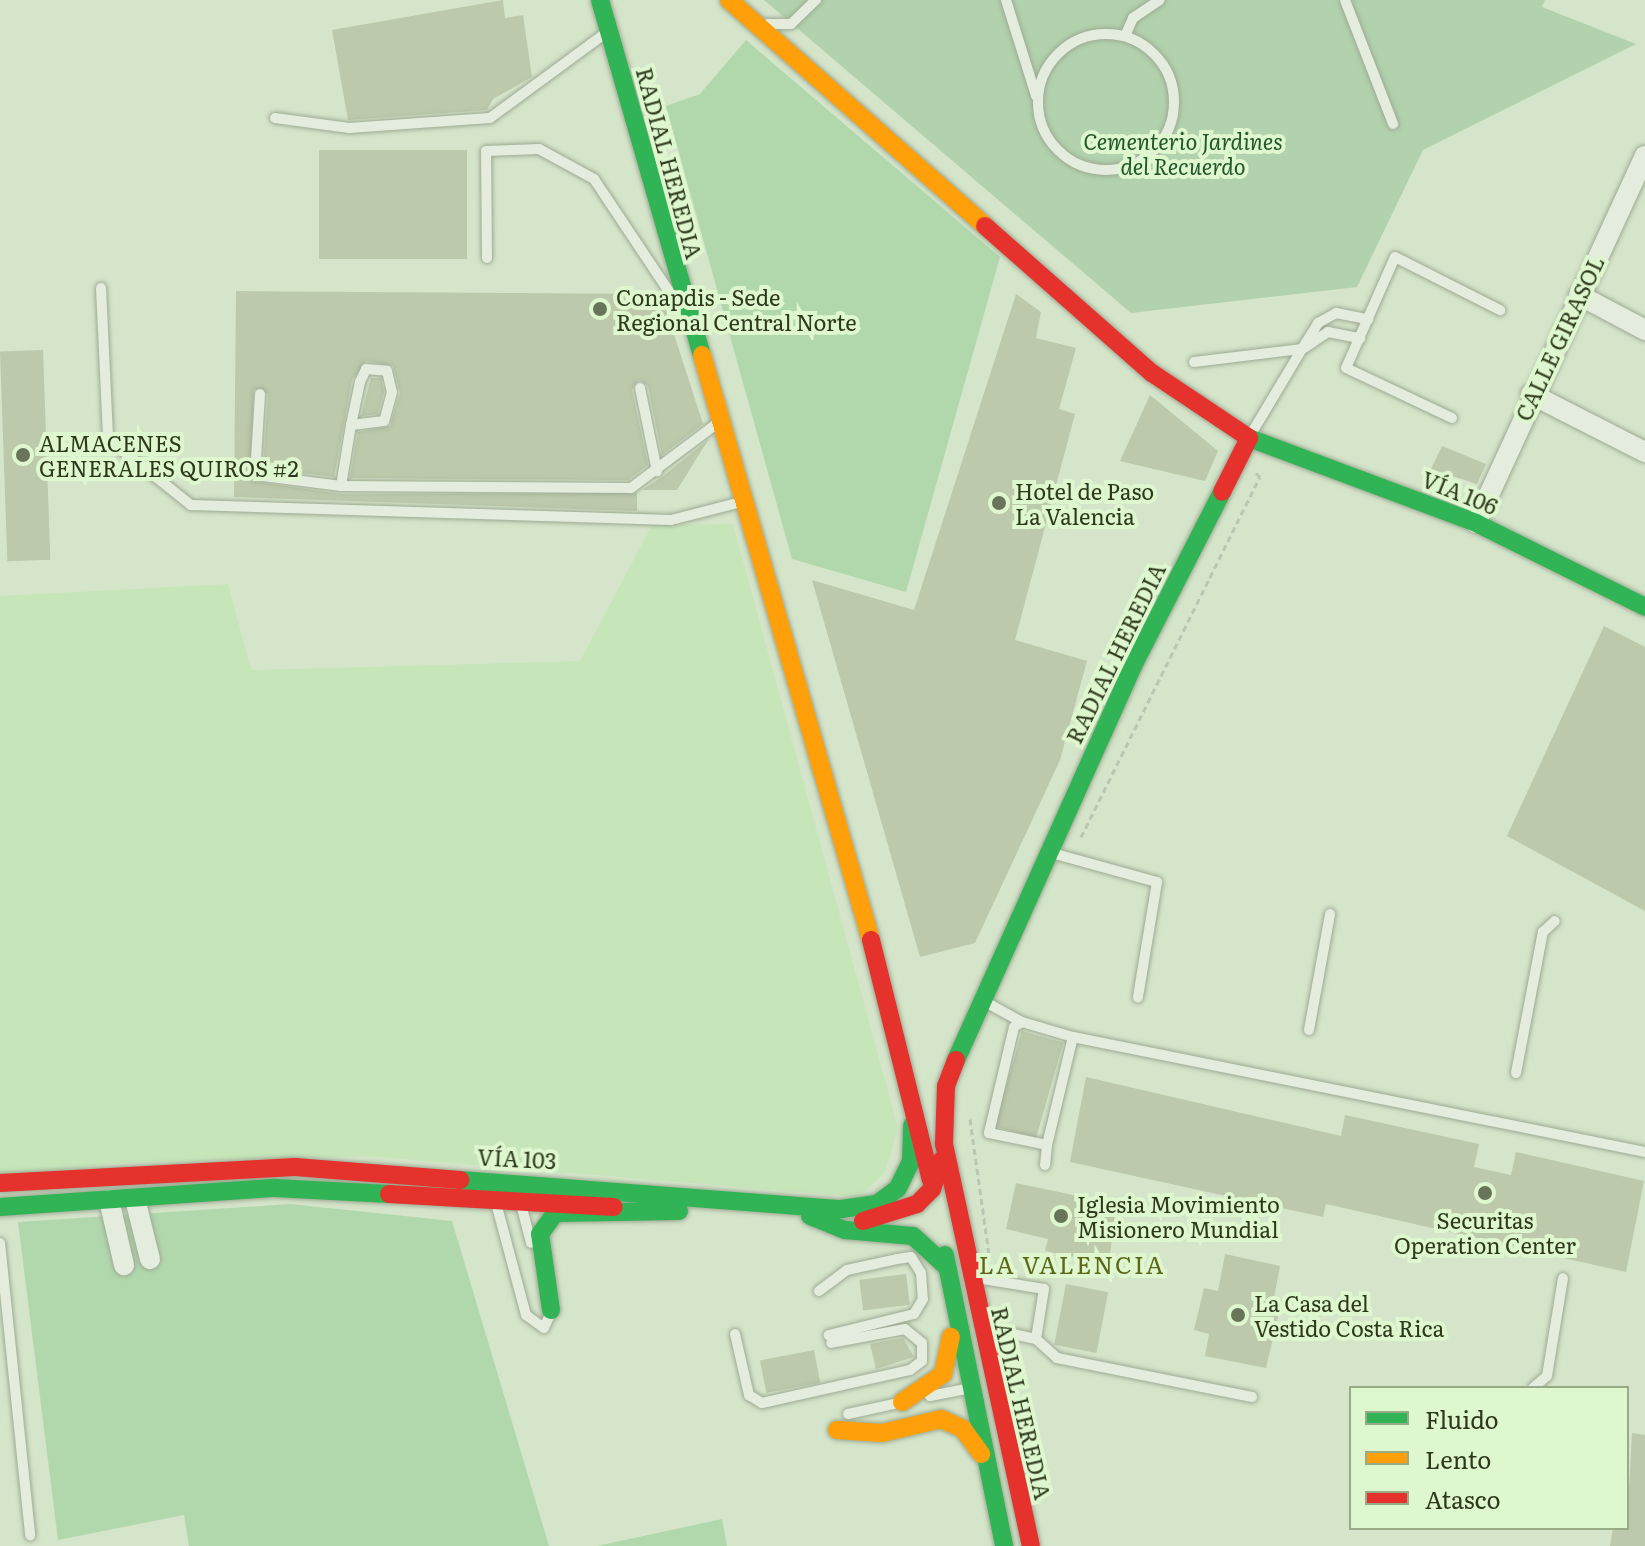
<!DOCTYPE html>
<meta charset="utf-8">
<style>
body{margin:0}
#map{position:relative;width:1645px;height:1546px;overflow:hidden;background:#d5e5ca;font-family:Literata,serif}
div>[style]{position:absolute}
.farmland>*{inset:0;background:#c6e6ba}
.green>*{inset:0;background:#b1d8ad}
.cemetery>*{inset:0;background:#b1d2ad}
.building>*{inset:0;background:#bcc9ab;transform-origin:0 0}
.path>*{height:3px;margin-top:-1.5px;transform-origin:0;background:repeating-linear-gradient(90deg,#bbc5b3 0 6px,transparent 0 10px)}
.roads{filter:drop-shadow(0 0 2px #9eaa94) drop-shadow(0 0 2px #9eaa94)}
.lane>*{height:10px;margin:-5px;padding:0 5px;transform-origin:5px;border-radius:5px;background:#e3ecdd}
.lane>.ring{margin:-5px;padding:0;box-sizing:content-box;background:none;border:10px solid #e3ecdd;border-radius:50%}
.street>*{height:20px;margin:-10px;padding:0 10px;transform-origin:10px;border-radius:10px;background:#e3ecdd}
.fast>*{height:18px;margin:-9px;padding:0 9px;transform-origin:9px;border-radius:9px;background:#30b455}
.slow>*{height:18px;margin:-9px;padding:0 9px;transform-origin:9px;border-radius:9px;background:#ff9f0a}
.jam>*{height:18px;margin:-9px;padding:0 9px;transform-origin:9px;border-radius:9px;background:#e5322d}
.dots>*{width:22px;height:22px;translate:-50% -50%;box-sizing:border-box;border:4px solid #def7cf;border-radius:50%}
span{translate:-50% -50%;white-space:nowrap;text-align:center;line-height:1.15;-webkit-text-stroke:8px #def7cf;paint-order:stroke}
.park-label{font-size:22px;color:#21562b;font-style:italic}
.street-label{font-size:22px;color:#2d381c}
.poi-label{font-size:22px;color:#2d381c}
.left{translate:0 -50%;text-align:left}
.neighbourhood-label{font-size:24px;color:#5d6719;letter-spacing:2px}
.legend{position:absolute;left:1349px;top:1386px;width:280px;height:144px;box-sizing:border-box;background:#def7cf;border:2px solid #97ab87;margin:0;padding:10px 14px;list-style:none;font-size:24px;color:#2d381c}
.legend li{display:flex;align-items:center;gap:16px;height:40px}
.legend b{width:40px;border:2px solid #97ab87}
</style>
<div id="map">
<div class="farmland">
<div style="clip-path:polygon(733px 524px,898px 1128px,885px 1172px,859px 1197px,367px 1156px,114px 1163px,0 1178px,0 596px,228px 584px,251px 670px,580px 661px,652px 525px)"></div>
</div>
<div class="green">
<div style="clip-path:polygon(746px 40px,1000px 257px,906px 592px,792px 559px,666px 106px,700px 94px)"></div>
<div style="clip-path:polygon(290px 1204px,452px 1221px,549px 1546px,189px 1546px,184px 1515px,58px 1540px,18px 1222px)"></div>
<div style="clip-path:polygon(722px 1519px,727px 1546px,597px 1546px)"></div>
</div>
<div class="cemetery">
<div style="clip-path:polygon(764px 0,1545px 0,1542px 7px,1636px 44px,1423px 150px,1357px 287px,1131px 313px)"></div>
</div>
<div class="building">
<div style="clip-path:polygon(503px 0,505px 18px,523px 15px,532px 77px,493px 99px,487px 110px,348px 120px,332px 30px)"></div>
<div style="left:319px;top:150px;width:148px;height:109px"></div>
<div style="clip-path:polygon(236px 291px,661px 294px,703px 424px,662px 455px,648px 386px,639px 380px,632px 390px,648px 465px,628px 480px,350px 478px,358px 432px,390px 426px,400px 393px,393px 366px,366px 361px,352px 380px,334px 477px,263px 468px,268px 394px,254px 389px,250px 481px,341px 494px,637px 493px,637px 511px,234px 497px)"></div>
<div style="clip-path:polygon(1016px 294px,1041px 312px,1036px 338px,1076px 348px,1059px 409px,1075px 414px,1015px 640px,1087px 661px,1060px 760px,975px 943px,920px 957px,812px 580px,914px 610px)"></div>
<div style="left:43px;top:350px;width:210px;height:43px;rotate:88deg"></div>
<div style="clip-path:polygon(371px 378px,381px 378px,384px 392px,378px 414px,361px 416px)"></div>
<div style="clip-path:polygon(1150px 395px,1218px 451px,1205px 481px,1120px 461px)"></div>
<div style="clip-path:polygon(708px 440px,677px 490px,642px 490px,662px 477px)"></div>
<div style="clip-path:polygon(1442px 446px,1486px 464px,1477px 484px,1431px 469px)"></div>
<div style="clip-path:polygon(1604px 626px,1645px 647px,1645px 911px,1507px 836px)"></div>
<div style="left:1022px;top:1031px;width:43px;height:99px;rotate:16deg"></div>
<div style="clip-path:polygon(1086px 1077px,1341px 1136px,1345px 1115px,1479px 1144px,1474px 1167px,1511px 1175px,1516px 1152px,1644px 1181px,1626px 1272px,1326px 1204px,1323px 1217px,1070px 1162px)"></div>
<div style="clip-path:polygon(1016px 1183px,1116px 1204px,1109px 1264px,1045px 1251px,1048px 1239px,1006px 1229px)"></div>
<div style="clip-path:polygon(1225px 1254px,1280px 1266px,1274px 1298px,1282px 1300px,1266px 1368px,1205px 1356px,1209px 1334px,1194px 1330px,1204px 1288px,1218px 1291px)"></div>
<div style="left:906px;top:1274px;width:31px;height:47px;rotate:83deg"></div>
<div style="left:1066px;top:1284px;width:43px;height:62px;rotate:11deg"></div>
<div style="clip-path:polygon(903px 1338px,914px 1357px,876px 1369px,870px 1344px)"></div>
<div style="left:814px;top:1350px;width:33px;height:55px;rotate:79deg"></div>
<div style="clip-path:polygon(1632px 1433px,1645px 1435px,1645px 1546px,1610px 1546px,1613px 1528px,1627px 1528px)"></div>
</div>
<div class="path">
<div style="left:1081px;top:837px;width:402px;rotate:-63.6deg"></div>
<div style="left:1260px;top:477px;width:6px;rotate:-135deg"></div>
<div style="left:970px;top:1119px;width:136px;rotate:82deg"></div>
</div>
<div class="roads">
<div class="lane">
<div style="left:1006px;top:0;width:101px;rotate:72.6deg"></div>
<div style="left:1345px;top:0;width:133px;rotate:68.8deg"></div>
<div style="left:768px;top:24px;width:23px"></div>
<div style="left:791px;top:24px;width:35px;rotate:-44deg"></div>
<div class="ring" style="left:1038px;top:34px;width:126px;height:126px"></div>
<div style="left:1125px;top:36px;width:20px;rotate:-66deg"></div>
<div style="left:1133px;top:18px;width:32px;rotate:-34deg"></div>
<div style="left:275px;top:118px;width:75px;rotate:7.7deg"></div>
<div style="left:349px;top:128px;width:141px;rotate:-4.1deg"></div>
<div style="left:490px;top:118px;width:145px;rotate:-36.3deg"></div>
<div style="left:487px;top:258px;width:107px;rotate:-90.5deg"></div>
<div style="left:486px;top:151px;width:53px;rotate:-2.2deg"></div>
<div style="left:539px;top:149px;width:63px;rotate:28.6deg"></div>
<div style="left:594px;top:179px;width:148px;rotate:56.3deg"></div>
<div style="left:101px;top:288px;width:151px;rotate:87.3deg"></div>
<div style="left:108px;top:439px;width:106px;rotate:38.5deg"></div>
<div style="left:191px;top:505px;width:480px;rotate:1.8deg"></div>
<div style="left:671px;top:520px;width:72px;rotate:-14.4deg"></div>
<div style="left:1304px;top:348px;width:29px;rotate:-34deg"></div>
<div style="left:1328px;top:332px;width:33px;rotate:11deg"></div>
<div style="left:1302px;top:349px;width:31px;rotate:-58deg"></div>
<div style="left:1318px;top:323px;width:21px;rotate:-29deg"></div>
<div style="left:1336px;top:313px;width:33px;rotate:11deg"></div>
<div style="left:1194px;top:362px;width:109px;rotate:-6.9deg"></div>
<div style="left:1302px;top:349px;width:101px;rotate:120.9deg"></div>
<div style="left:640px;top:388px;width:85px;rotate:78.4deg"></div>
<div style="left:260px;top:394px;width:81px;rotate:93.5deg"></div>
<div style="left:255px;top:475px;width:87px;rotate:7.3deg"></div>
<div style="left:341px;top:486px;width:290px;rotate:0.4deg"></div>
<div style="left:631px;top:488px;width:110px;rotate:-36.9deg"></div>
<div style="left:1452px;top:418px;width:117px;rotate:-154.7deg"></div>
<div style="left:1346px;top:368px;width:121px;rotate:-66.2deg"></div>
<div style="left:1395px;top:257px;width:118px;rotate:26.8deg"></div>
<div style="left:341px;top:486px;width:62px;rotate:-80.7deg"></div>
<div style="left:351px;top:425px;width:44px;rotate:-78.2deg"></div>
<div style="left:360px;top:382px;width:14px;rotate:-65deg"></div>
<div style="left:366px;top:369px;width:21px;rotate:5deg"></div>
<div style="left:387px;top:371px;width:22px;rotate:77deg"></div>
<div style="left:392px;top:392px;width:30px;rotate:105deg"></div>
<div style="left:384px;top:421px;width:33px;rotate:173deg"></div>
<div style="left:1048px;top:852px;width:113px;rotate:15.4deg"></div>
<div style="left:1157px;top:882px;width:117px;rotate:99.4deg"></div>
<div style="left:980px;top:999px;width:48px;rotate:28.7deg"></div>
<div style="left:1022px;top:1022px;width:53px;rotate:16.4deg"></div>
<div style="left:1073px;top:1037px;width:583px;rotate:11.37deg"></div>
<div style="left:1022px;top:1022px;width:9px;rotate:148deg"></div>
<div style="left:1014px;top:1027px;width:109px;rotate:103.3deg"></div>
<div style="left:989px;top:1133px;width:59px;rotate:11.7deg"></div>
<div style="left:1047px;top:1145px;width:111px;rotate:-76.5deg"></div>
<div style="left:1309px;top:1030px;width:118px;rotate:-79.7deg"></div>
<div style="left:1516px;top:1073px;width:144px;rotate:-79.2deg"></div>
<div style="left:1543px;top:932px;width:16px;rotate:-43deg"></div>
<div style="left:1045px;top:1165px;width:20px;rotate:-84deg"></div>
<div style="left:496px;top:1203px;width:116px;rotate:75deg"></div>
<div style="left:526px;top:1315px;width:22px;rotate:36deg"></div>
<div style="left:544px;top:1328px;width:17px;rotate:-66deg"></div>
<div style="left:521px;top:1204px;width:40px;rotate:75.6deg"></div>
<div style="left:0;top:1243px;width:294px;rotate:84.1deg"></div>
<div style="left:971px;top:1277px;width:74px;rotate:9.3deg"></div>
<div style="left:1044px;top:1289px;width:51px;rotate:99.1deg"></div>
<div style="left:819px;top:1291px;width:35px;rotate:-37deg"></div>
<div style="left:847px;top:1270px;width:51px;rotate:-12.4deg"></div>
<div style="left:897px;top:1259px;width:14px;rotate:-8deg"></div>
<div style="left:911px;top:1257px;width:19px;rotate:58deg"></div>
<div style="left:921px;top:1273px;width:26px;rotate:86deg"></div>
<div style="left:923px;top:1299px;width:17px;rotate:121deg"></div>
<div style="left:914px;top:1314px;width:88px;rotate:166.1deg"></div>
<div style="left:985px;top:1328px;width:52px;rotate:12.2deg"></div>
<div style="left:1036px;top:1339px;width:28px;rotate:42deg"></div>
<div style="left:1057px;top:1358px;width:199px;rotate:11.3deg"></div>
<div style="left:735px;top:1334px;width:63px;rotate:77.1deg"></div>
<div style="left:749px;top:1395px;width:15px;rotate:32deg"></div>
<div style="left:762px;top:1403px;width:152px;rotate:-12.6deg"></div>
<div style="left:910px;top:1370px;width:15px;rotate:-37deg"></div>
<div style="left:922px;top:1361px;width:18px;rotate:-90deg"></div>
<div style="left:922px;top:1343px;width:22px;rotate:-141deg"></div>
<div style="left:905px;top:1329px;width:75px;rotate:169.3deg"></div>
<div style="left:1533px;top:1388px;width:18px;rotate:-41deg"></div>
<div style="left:1547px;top:1376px;width:99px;rotate:-80.7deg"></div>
<div style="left:930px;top:1396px;width:38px;rotate:-11deg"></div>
<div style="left:848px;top:1414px;width:51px;rotate:-12.4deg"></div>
</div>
<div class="street">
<div style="left:1579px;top:295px;width:75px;rotate:27.9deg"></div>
<div style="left:1531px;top:394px;width:128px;rotate:27deg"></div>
<div style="left:1476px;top:523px;width:404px;rotate:-65.3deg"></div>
<div style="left:135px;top:1199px;width:62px;rotate:76deg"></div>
<div style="left:109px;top:1200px;width:67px;rotate:77deg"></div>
</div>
<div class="fast">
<div style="left:600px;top:0;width:369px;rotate:74deg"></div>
<div style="left:1249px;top:438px;width:242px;rotate:20.5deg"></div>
<div style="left:1476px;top:523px;width:189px;rotate:26.4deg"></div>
<div style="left:956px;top:1060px;width:432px;rotate:-65.8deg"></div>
<div style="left:1133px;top:666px;width:195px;rotate:-62.9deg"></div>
<div style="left:460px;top:1180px;width:382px;rotate:4.4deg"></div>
<div style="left:841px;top:1209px;width:36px;rotate:-8deg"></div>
<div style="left:877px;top:1204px;width:26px;rotate:-37deg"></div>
<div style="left:898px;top:1188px;width:30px;rotate:-64deg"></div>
<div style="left:911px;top:1161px;width:36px;rotate:-88deg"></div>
<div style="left:0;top:1207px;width:276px;rotate:-4deg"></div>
<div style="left:275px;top:1188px;width:114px;rotate:3deg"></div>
<div style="left:810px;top:1216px;width:38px;rotate:22deg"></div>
<div style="left:845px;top:1230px;width:68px;rotate:5deg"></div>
<div style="left:913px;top:1236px;width:46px;rotate:42.4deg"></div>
<div style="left:945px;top:1255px;width:297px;rotate:78.5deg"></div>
<div style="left:551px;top:1310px;width:77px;rotate:-98.2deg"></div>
<div style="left:540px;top:1234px;width:26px;rotate:-54deg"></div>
<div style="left:555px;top:1213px;width:124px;rotate:-0.9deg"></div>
</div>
<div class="slow">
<div style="left:729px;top:0;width:341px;rotate:41.4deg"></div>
<div style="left:702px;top:355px;width:609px;rotate:73.89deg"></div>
<div style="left:902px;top:1402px;width:50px;rotate:-34.3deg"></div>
<div style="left:943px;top:1374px;width:38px;rotate:-78deg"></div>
<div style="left:837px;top:1430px;width:45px;rotate:3.8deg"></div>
<div style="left:882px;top:1433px;width:61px;rotate:-13.3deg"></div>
<div style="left:941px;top:1419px;width:24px;rotate:24deg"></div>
<div style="left:963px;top:1429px;width:31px;rotate:54deg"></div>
</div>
<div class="jam">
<div style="left:985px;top:226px;width:222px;rotate:41.4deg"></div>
<div style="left:1152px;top:373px;width:117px;rotate:33.8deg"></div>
<div style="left:1249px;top:438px;width:60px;rotate:116.6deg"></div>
<div style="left:871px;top:940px;width:247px;rotate:76deg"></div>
<div style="left:956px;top:1060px;width:28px;rotate:111deg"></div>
<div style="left:946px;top:1086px;width:58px;rotate:92deg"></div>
<div style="left:944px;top:1144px;width:411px;rotate:77.8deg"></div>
<div style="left:0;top:1183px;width:295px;rotate:-3.1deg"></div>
<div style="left:295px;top:1167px;width:166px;rotate:4.5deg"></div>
<div style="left:389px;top:1194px;width:225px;rotate:3.3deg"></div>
<div style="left:863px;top:1221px;width:57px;rotate:-17.5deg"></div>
<div style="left:917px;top:1204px;width:21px;rotate:-45deg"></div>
<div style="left:932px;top:1189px;width:31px;rotate:-71deg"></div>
</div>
</div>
<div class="dots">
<div style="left:600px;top:309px;background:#687559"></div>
<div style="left:23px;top:455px;background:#687559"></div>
<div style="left:999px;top:503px;background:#687559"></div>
<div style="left:1485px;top:1193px;background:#687559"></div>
<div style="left:1061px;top:1216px;background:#687559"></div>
<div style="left:1238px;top:1315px;background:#687559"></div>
</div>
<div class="park-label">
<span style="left:1183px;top:153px">Cementerio Jardines<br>del Recuerdo</span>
</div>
<div class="street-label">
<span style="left:670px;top:163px;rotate:75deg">RADIAL HEREDIA</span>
<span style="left:1559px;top:338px;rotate:-65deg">CALLE GIRASOL</span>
<span style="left:1460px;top:492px;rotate:22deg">VÍA 106</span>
<span style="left:1115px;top:653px;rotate:-64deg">RADIAL HEREDIA</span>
<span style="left:517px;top:1158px;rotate:3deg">VÍA 103</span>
<span style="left:1022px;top:1403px;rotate:77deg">RADIAL HEREDIA</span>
</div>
<div class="poi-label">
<span class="left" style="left:616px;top:309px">Conapdis - Sede<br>Regional Central Norte</span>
<span class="left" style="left:39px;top:455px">ALMACENES<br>GENERALES QUIROS #2</span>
<span class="left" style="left:1015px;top:503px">Hotel de Paso<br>La Valencia</span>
<span class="left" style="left:1077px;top:1216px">Iglesia Movimiento<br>Misionero Mundial</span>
<span style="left:1485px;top:1232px">Securitas<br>Operation Center</span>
<span class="left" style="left:1254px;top:1315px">La Casa del<br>Vestido Costa Rica</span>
</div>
<div class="neighbourhood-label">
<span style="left:1072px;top:1264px">LA VALENCIA</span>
</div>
<ul class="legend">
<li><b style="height:10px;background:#30b455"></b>Fluido</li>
<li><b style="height:10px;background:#ff9f0a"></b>Lento</li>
<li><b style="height:10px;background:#e5322d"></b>Atasco</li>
</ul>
</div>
